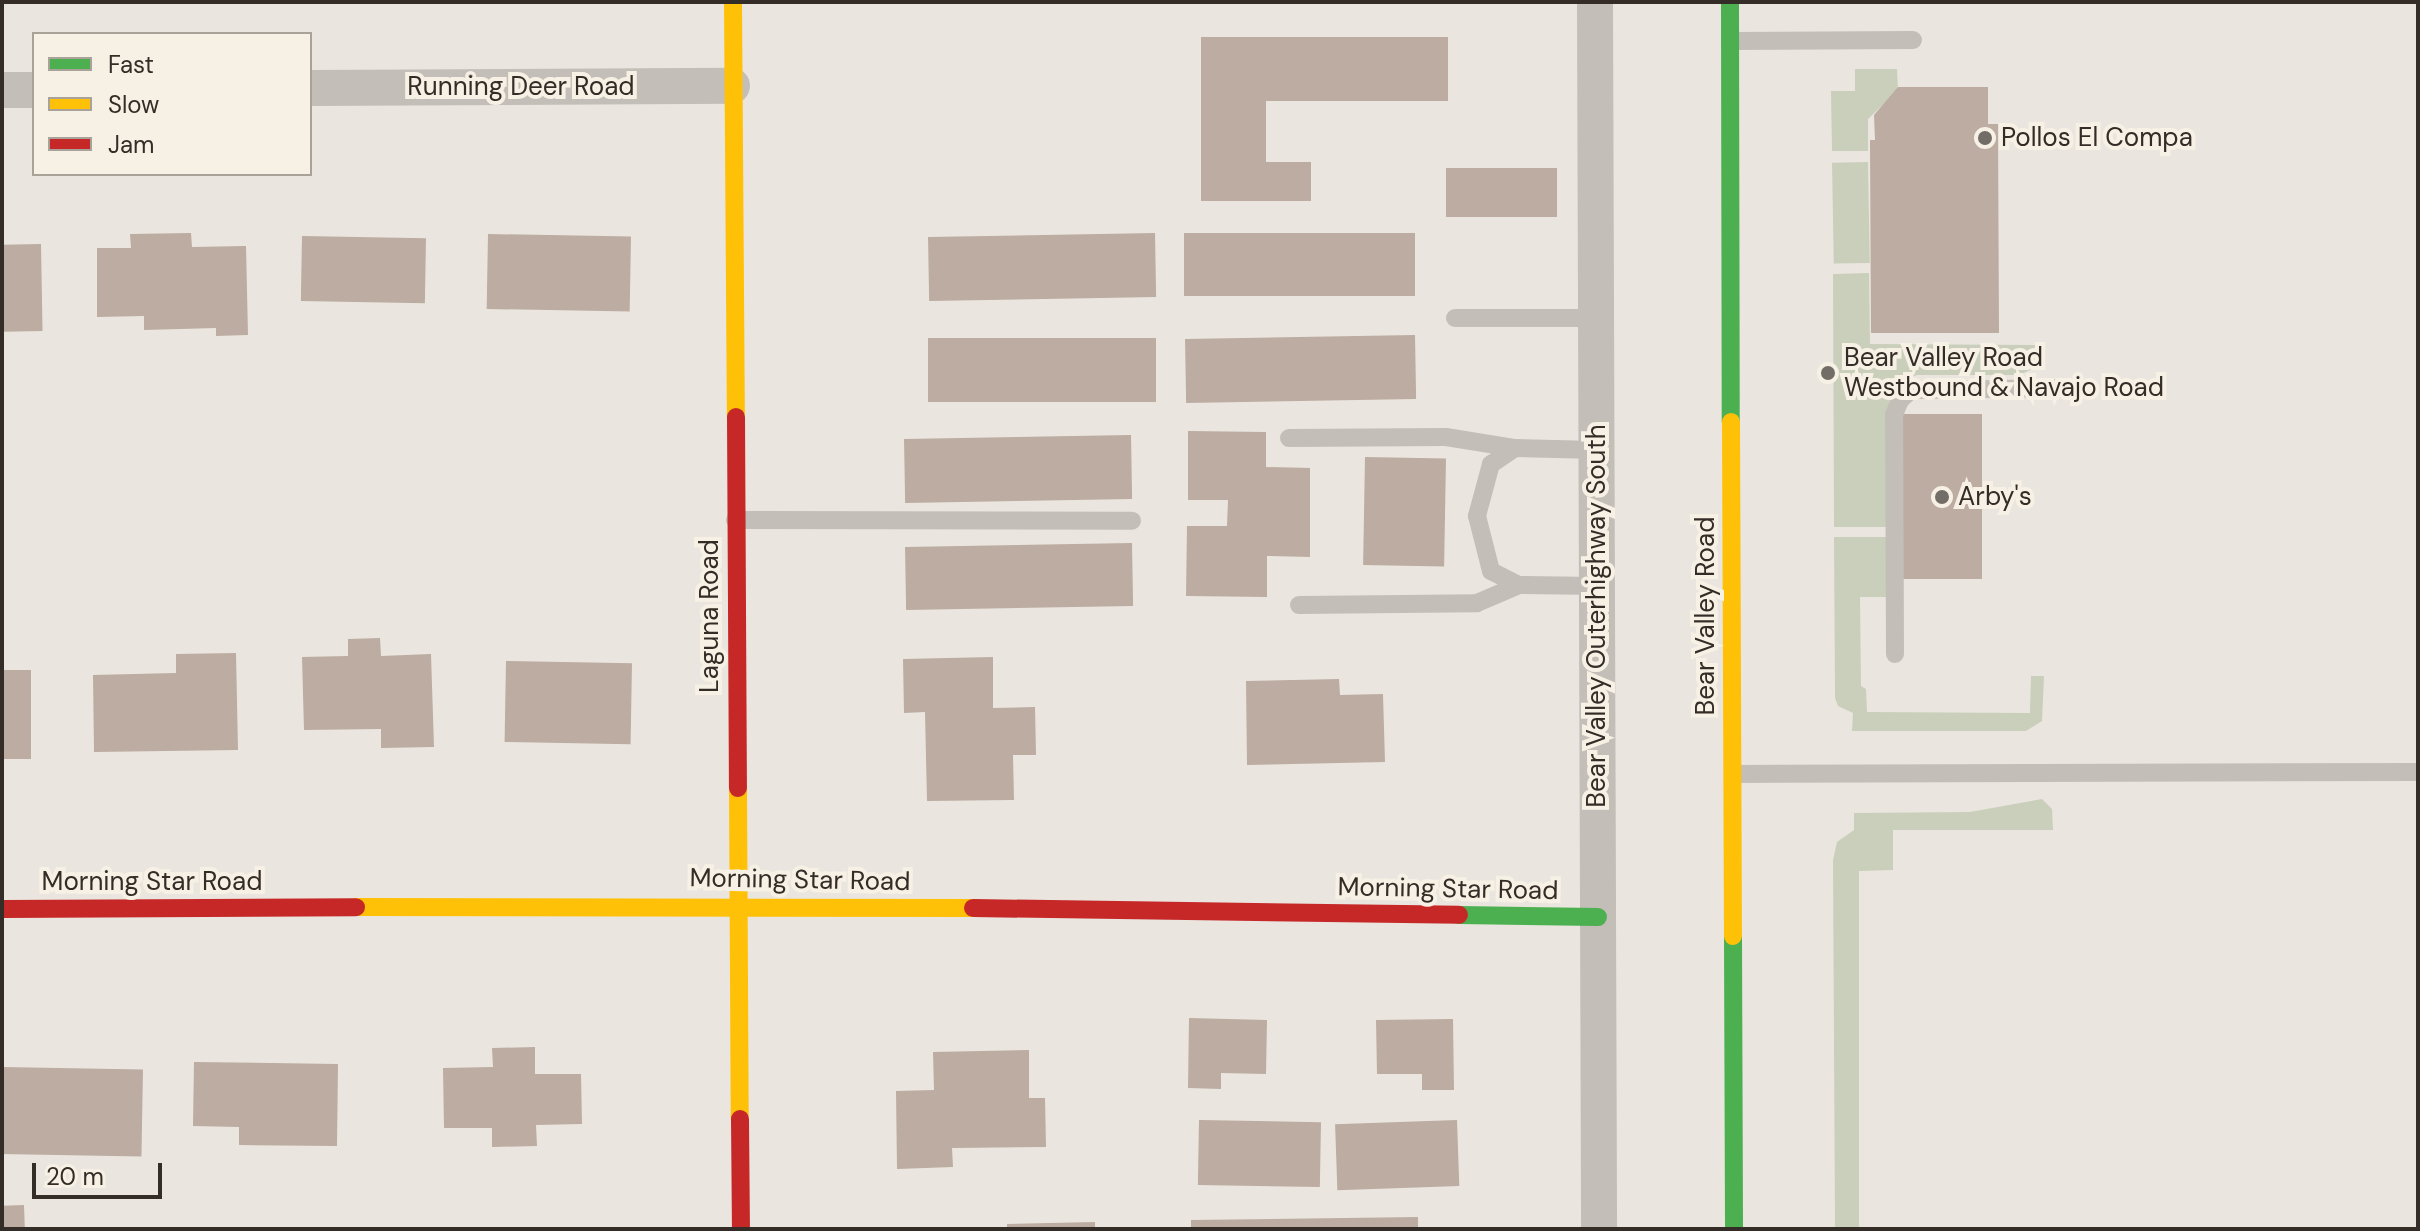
<!DOCTYPE html>
<style>
body{margin:0}
#map{position:relative;width:2420px;height:1231px;overflow:hidden;background:#eae6df;font-family:"DM Sans",sans-serif}
div>[style]{position:absolute}
.green>*{inset:0;background:#c9cfba;transform-origin:0 0}
.building>*{inset:0;background:#bcaca1;transform-origin:0 0}
.lane>*{height:18px;margin:-9px;padding:0 9px;transform-origin:9px;border-radius:9px;background:#c3beb8}
.street>*{height:36px;margin:-18px;padding:0 18px;transform-origin:18px;border-radius:18px;background:#c3beb8}
.fast>*{height:18px;margin:-9px;padding:0 9px;transform-origin:9px;border-radius:9px;background:#4caf50}
.slow>*{height:18px;margin:-9px;padding:0 9px;transform-origin:9px;border-radius:9px;background:#ffc107}
.jam>*{height:18px;margin:-9px;padding:0 9px;transform-origin:9px;border-radius:9px;background:#c62828}
.dots>*{width:22px;height:22px;translate:-50% -50%;box-sizing:border-box;border:4px solid #f7f1e5;border-radius:50%}
span{translate:-50% -50%;white-space:nowrap;text-align:center;line-height:1.15;-webkit-text-stroke:8px #f7f1e5;paint-order:stroke}
.street-label{font-size:26px;color:#332c27}
.poi-label{font-size:26px;color:#332c27}
.left{translate:0 -50%;text-align:left}
.frame{position:absolute;inset:0;border:4px solid #332c27;pointer-events:none}
.legend{position:absolute;left:32px;top:32px;width:280px;height:144px;box-sizing:border-box;background:#f7f1e5;border:2px solid #a9a299;margin:0;padding:10px 14px;list-style:none;font-size:24px;color:#332c27}
.legend li{display:flex;align-items:center;gap:16px;height:40px}
.legend b{width:40px;border:2px solid #a9a299}
.scale{position:absolute;left:32px;top:1163px;width:130px;height:36px;box-sizing:border-box;border:4px solid #332c27;border-top:0;padding-left:10px;font-size:24px;line-height:28px;white-space:nowrap;color:#332c27;-webkit-text-stroke:6px #f7f1e5;paint-order:stroke}
</style>
<div id="map">
<div class="green">
<div style="clip-path:polygon(1855px 69px,1897px 69px,1898px 90px,1868px 119px,1868px 151px,1832px 151px,1831px 91px,1855px 91px)"></div>
<div style="left:1868px;top:162px;width:101px;height:36px;rotate:89deg"></div>
<div style="clip-path:polygon(1869px 273px,1870px 344px,2041px 345px,2041px 365px,2019px 375px,1917px 375px,1897px 383px,1889px 403px,1890px 527px,1834px 527px,1833px 274px)"></div>
<div style="clip-path:polygon(1834px 537px,1890px 537px,1890px 597px,1860px 597px,1861px 686px,1866px 689px,1867px 712px,2030px 713px,2031px 676px,2044px 676px,2042px 721px,2026px 731px,1852px 731px,1853px 713px,1838px 706px,1835px 698px)"></div>
<div style="clip-path:polygon(2042px 799px,2052px 809px,2053px 830px,1893px 830px,1893px 870px,1859px 871px,1859px 1229px,1835px 1229px,1833px 860px,1837px 842px,1854px 830px,1854px 813px,1970px 812px)"></div>
</div>
<div class="building">
<div style="clip-path:polygon(1201px 37px,1448px 37px,1448px 101px,1266px 101px,1266px 162px,1311px 162px,1311px 201px,1201px 201px)"></div>
<div style="clip-path:polygon(1898px 87px,1988px 87px,1988px 124px,1998px 124px,1999px 333px,1871px 333px,1870px 140px,1875px 140px,1874px 115px)"></div>
<div style="left:1446px;top:168px;width:111px;height:49px"></div>
<div style="clip-path:polygon(191px 233px,192px 247px,246px 246px,248px 335px,216px 336px,216px 328px,144px 330px,144px 316px,97px 317px,97px 248px,131px 248px,130px 234px)"></div>
<div style="left:1155px;top:233px;width:64px;height:227px;rotate:89deg"></div>
<div style="left:1415px;top:233px;width:63px;height:231px;rotate:90deg"></div>
<div style="left:488px;top:234px;width:143px;height:75px;rotate:1deg"></div>
<div style="left:302px;top:236px;width:124px;height:65px;rotate:1deg"></div>
<div style="left:41px;top:244px;width:87px;height:39px;rotate:89deg"></div>
<div style="left:1415px;top:335px;width:64px;height:230px;rotate:89deg"></div>
<div style="left:1156px;top:338px;width:64px;height:228px;rotate:90deg"></div>
<div style="left:1982px;top:414px;width:165px;height:80px;rotate:90deg"></div>
<div style="clip-path:polygon(1188px 431px,1266px 432px,1266px 467px,1310px 468px,1310px 557px,1267px 556px,1267px 597px,1186px 596px,1187px 526px,1227px 526px,1228px 500px,1188px 500px)"></div>
<div style="left:1131px;top:435px;width:64px;height:227px;rotate:89deg"></div>
<div style="left:1365px;top:457px;width:81px;height:108px;rotate:1deg"></div>
<div style="left:1132px;top:543px;width:63px;height:227px;rotate:89deg"></div>
<div style="clip-path:polygon(380px 638px,381px 656px,431px 654px,434px 747px,381px 748px,381px 729px,304px 730px,302px 657px,348px 656px,348px 639px)"></div>
<div style="clip-path:polygon(236px 653px,238px 750px,94px 752px,93px 675px,176px 673px,176px 654px)"></div>
<div style="clip-path:polygon(993px 657px,993px 708px,1035px 707px,1036px 755px,1013px 755px,1014px 800px,927px 801px,925px 712px,904px 713px,903px 659px)"></div>
<div style="left:506px;top:661px;width:126px;height:81px;rotate:1deg"></div>
<div style="left:2px;top:670px;width:29px;height:89px"></div>
<div style="clip-path:polygon(1339px 679px,1340px 695px,1383px 694px,1385px 762px,1247px 765px,1246px 681px)"></div>
<div style="clip-path:polygon(1189px 1018px,1267px 1020px,1266px 1074px,1221px 1073px,1221px 1089px,1188px 1088px)"></div>
<div style="clip-path:polygon(1453px 1019px,1454px 1090px,1422px 1090px,1422px 1074px,1377px 1074px,1376px 1020px)"></div>
<div style="clip-path:polygon(535px 1047px,535px 1074px,581px 1074px,582px 1124px,536px 1125px,537px 1146px,492px 1147px,492px 1128px,444px 1128px,443px 1068px,493px 1067px,492px 1048px)"></div>
<div style="clip-path:polygon(1029px 1050px,1029px 1098px,1045px 1098px,1046px 1147px,952px 1148px,953px 1167px,897px 1169px,896px 1091px,934px 1090px,933px 1052px)"></div>
<div style="clip-path:polygon(194px 1062px,338px 1064px,337px 1146px,239px 1145px,239px 1127px,193px 1126px)"></div>
<div style="left:2px;top:1067px;width:141px;height:87px;rotate:1deg"></div>
<div style="left:1199px;top:1120px;width:122px;height:65px;rotate:1deg"></div>
<div style="left:1457px;top:1120px;width:66px;height:122px;rotate:88deg"></div>
<div style="left:24px;top:1205px;width:24px;height:22px;rotate:88deg"></div>
<div style="clip-path:polygon(1418px 1217px,1418px 1229px,1191px 1229px,1191px 1220px)"></div>
<div style="clip-path:polygon(1095px 1222px,1095px 1229px,1007px 1229px,1007px 1224px)"></div>
</div>
<div class="lane">
<div style="left:1730px;top:41px;width:183px;rotate:-0.3deg"></div>
<div style="left:1455px;top:318px;width:141px"></div>
<div style="left:1289px;top:438px;width:157px;rotate:-0.4deg"></div>
<div style="left:1446px;top:437px;width:70px;rotate:9.1deg"></div>
<div style="left:1597px;top:450px;width:82px;rotate:-178.6deg"></div>
<div style="left:1515px;top:448px;width:29px;rotate:146deg"></div>
<div style="left:1491px;top:464px;width:54px;rotate:105.1deg"></div>
<div style="left:1477px;top:516px;width:57px;rotate:75.7deg"></div>
<div style="left:1491px;top:571px;width:31px;rotate:27deg"></div>
<div style="left:1519px;top:585px;width:78px;rotate:0.7deg"></div>
<div style="left:735px;top:520px;width:397px;rotate:0.1deg"></div>
<div style="left:1299px;top:605px;width:178px;rotate:-0.6deg"></div>
<div style="left:1477px;top:603px;width:46px;rotate:-23.2deg"></div>
<div style="left:1895px;top:654px;width:239px;rotate:-90.2deg"></div>
<div style="left:1894px;top:415px;width:16px;rotate:-68deg"></div>
<div style="left:1900px;top:400px;width:15px;rotate:-42deg"></div>
<div style="left:1911px;top:390px;width:153px;rotate:-0.7deg"></div>
<div style="left:1733px;top:774px;width:685px;rotate:-0.17deg"></div>
</div>
<div class="street">
<div style="left:1595px;top:2px;width:1227px;rotate:89.81deg"></div>
<div style="left:310px;top:88px;width:422px;rotate:-0.3deg"></div>
<div style="left:2px;top:90px;width:32px"></div>
</div>
<div class="fast">
<div style="left:1730px;top:2px;width:420px;rotate:89.9deg"></div>
<div style="left:1459px;top:915px;width:139px;rotate:0.8deg"></div>
<div style="left:1733px;top:936px;width:293px;rotate:89.8deg"></div>
</div>
<div class="slow">
<div style="left:733px;top:2px;width:415px;rotate:89.6deg"></div>
<div style="left:1731px;top:422px;width:514px;rotate:89.78deg"></div>
<div style="left:738px;top:788px;width:331px;rotate:89.7deg"></div>
<div style="left:356px;top:907px;width:617px;rotate:0.09deg"></div>
</div>
<div class="jam">
<div style="left:736px;top:417px;width:371px;rotate:89.7deg"></div>
<div style="left:973px;top:908px;width:486px;rotate:0.8deg"></div>
<div style="left:2px;top:909px;width:354px;rotate:-0.3deg"></div>
<div style="left:740px;top:1119px;width:110px;rotate:89.5deg"></div>
</div>
<div class="dots">
<div style="left:1985px;top:138px;background:#736d67"></div>
<div style="left:1828px;top:373px;background:#736d67"></div>
<div style="left:1942px;top:497px;background:#736d67"></div>
</div>
<div class="street-label">
<span style="left:521px;top:87px">Running Deer Road</span>
<span style="left:710px;top:616px;rotate:-90deg">Laguna Road</span>
<span style="left:1597px;top:616px;rotate:-90deg">Bear Valley Outerhighway South</span>
<span style="left:1706px;top:616px;rotate:-90deg">Bear Valley Road</span>
<span style="left:800px;top:880px;rotate:1deg">Morning Star Road</span>
<span style="left:152px;top:882px">Morning Star Road</span>
<span style="left:1448px;top:889px;rotate:1deg">Morning Star Road</span>
</div>
<div class="poi-label">
<span class="left" style="left:2001px;top:138px">Pollos El Compa</span>
<span class="left" style="left:1844px;top:373px">Bear Valley Road<br>Westbound &amp; Navajo Road</span>
<span class="left" style="left:1958px;top:497px">Arby's</span>
</div>
<div class="frame"></div>
<ul class="legend">
<li><b style="height:10px;background:#4caf50"></b>Fast</li>
<li><b style="height:10px;background:#ffc107"></b>Slow</li>
<li><b style="height:10px;background:#c62828"></b>Jam</li>
</ul>
<div class="scale">20 m</div>
</div>
